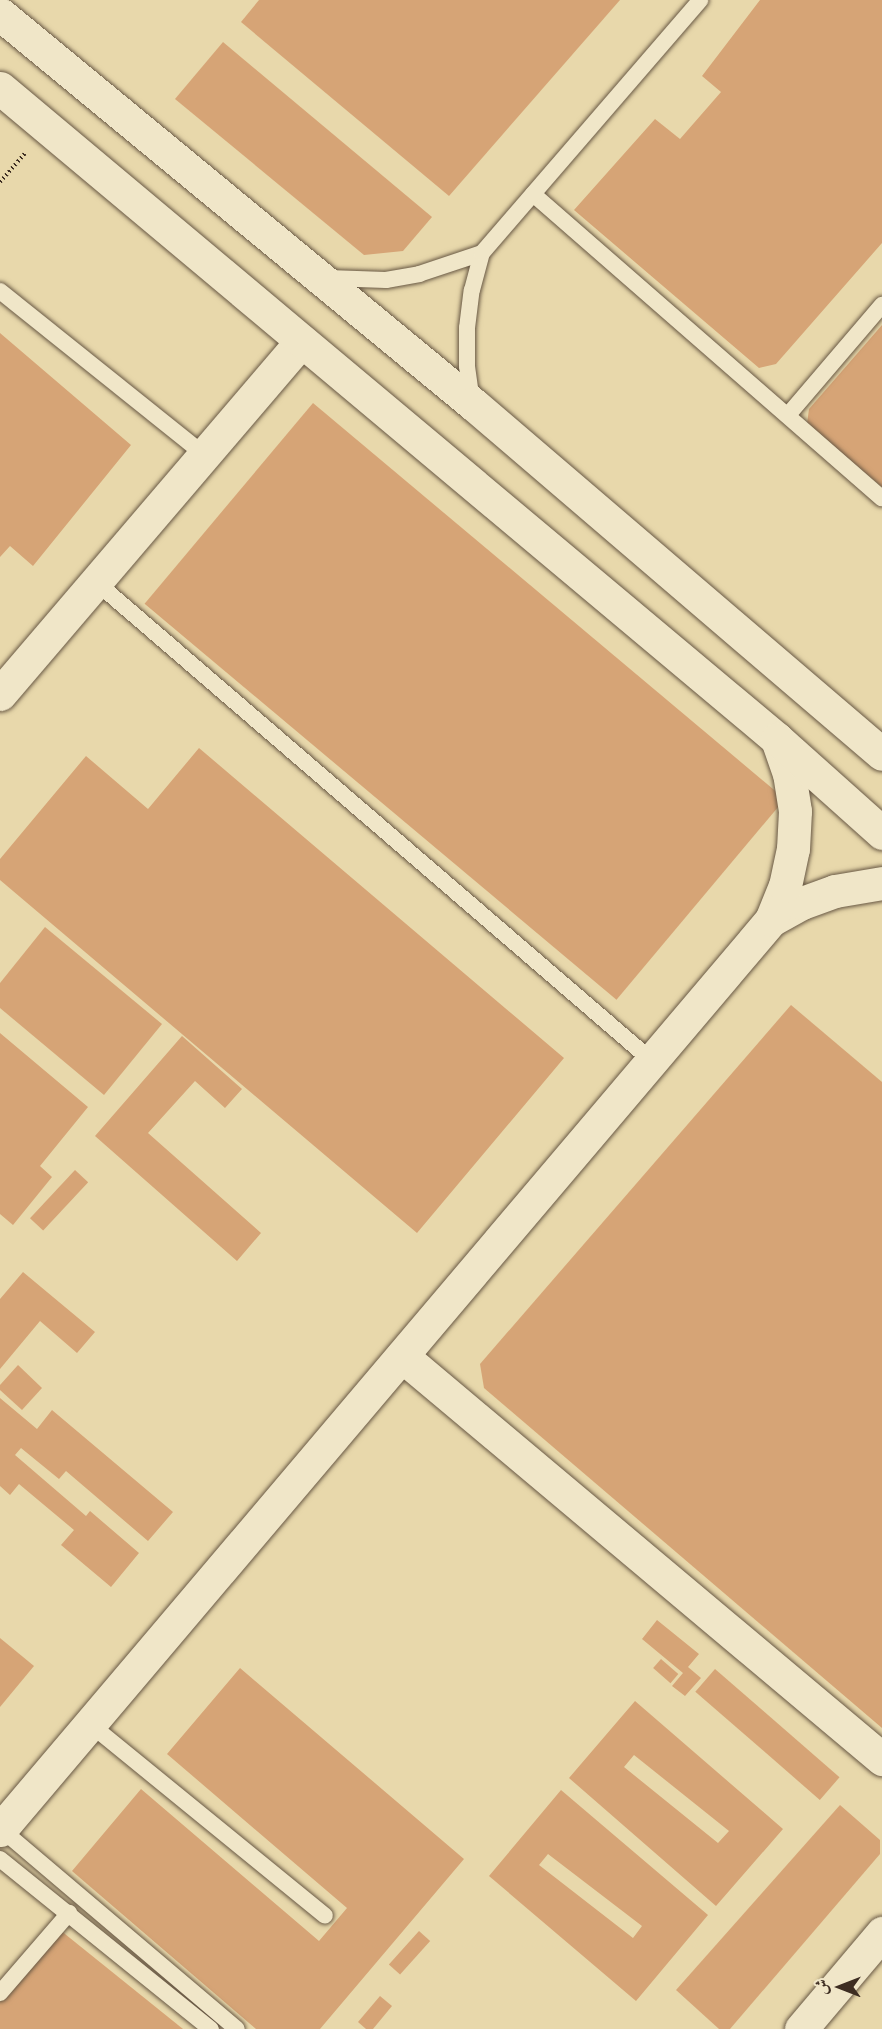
<!DOCTYPE html>
<meta charset="utf-8">
<style>
body{margin:0}
#map{position:relative;width:882px;height:2029px;overflow:hidden;background:#e8d8ab;font-family:"IM FELL French Canon",Amiri,serif}
div>[style]{position:absolute}
.building>*{inset:0;background:#d6a476;transform-origin:0 0}
.path>*{height:4px;margin-top:-2px;transform-origin:0;background:repeating-linear-gradient(90deg,#3d2d22 0 1.5px,transparent 0 4.5px)}
.roads{filter:drop-shadow(0 0 2px #685844) drop-shadow(0 0 2px #685844)}
.service>*{height:16px;margin:-8px;padding:0 8px;transform-origin:8px;border-radius:8px;background:#f0e6c8}
.minor>*{height:33px;margin:-16.5px;padding:0 16.5px;transform-origin:16.5px;border-radius:16.5px;background:#f0e6c8}
.tertiary>*{height:33px;margin:-16.5px;padding:0 16.5px;transform-origin:16.5px;border-radius:16.5px;background:#f0e6c8}
span{translate:-50% -50%;white-space:nowrap;text-align:center;line-height:1.15;-webkit-text-stroke:4.5px #f0e6c8;paint-order:stroke}
.north{position:absolute;left:810px;top:1957px;width:60px;height:60px;-webkit-text-stroke:4px #f0e6c8;paint-order:stroke;rotate:270deg;font-size:16px;font-weight:700;line-height:24px;text-align:center;color:#3d2d22}
.north::after{content:'';display:block;margin:auto;width:21px;height:27px;background:#3d2d22;clip-path:polygon(50% 0,100% 100%,50% 72%,0 100%)}
</style>
<div id="map">
<div class="building">
<div style="clip-path:polygon(259px 0,620px 0,449px 196px,241px 22px)"></div>
<div style="clip-path:polygon(760px 0,882px 0,882px 243px,776px 364px,759px 368px,574px 210px,655px 119px,680px 139px,721px 92px,702px 76px)"></div>
<div style="clip-path:polygon(223px 42px,432px 217px,403px 251px,364px 255px,175px 99px)"></div>
<div style="clip-path:polygon(882px 325px,882px 487px,807px 424px,809px 409px)"></div>
<div style="clip-path:polygon(0 333px,131px 445px,33px 566px,10px 546px,0 557px)"></div>
<div style="left:313px;top:403px;width:616px;height:262px;rotate:40deg"></div>
<div style="clip-path:polygon(199px 748px,564px 1058px,417px 1233px,0 880px,0 859px,86px 756px,148px 809px)"></div>
<div style="clip-path:polygon(45px 927px,162px 1024px,104px 1095px,0 1008px,0 983px)"></div>
<div style="clip-path:polygon(791px 1005px,882px 1082px,882px 1728px,484px 1388px,480px 1364px)"></div>
<div style="clip-path:polygon(0 1033px,88px 1107px,40px 1166px,52px 1177px,13px 1225px,0 1214px)"></div>
<div style="clip-path:polygon(182px 1036px,242px 1089px,225px 1108px,195px 1081px,148px 1133px,261px 1233px,237px 1261px,95px 1136px)"></div>
<div style="left:75px;top:1170px;width:18px;height:66px;rotate:43deg"></div>
<div style="clip-path:polygon(23px 1272px,95px 1332px,77px 1353px,40px 1321px,0 1369px,0 1299px)"></div>
<div style="clip-path:polygon(18px 1365px,42px 1388px,22px 1410px,0 1390px,0 1385px)"></div>
<div style="clip-path:polygon(0 1398px,37px 1429px,52px 1410px,173px 1512px,148px 1541px,66px 1471px,59px 1479px,21px 1448px,15px 1455px,86px 1516px,90px 1511px,139px 1553px,111px 1587px,61px 1545px,74px 1530px,19px 1484px,10px 1495px,0 1486px)"></div>
<div style="clip-path:polygon(657px 1620px,699px 1654px,688px 1667px,701px 1678px,685px 1696px,672px 1686px,683px 1673px,642px 1639px)"></div>
<div style="clip-path:polygon(0 1638px,34px 1666px,0 1707px)"></div>
<div style="left:661px;top:1659px;width:23px;height:12px;rotate:41deg"></div>
<div style="clip-path:polygon(240px 1668px,464px 1859px,320px 2029px,256px 2029px,72px 1871px,141px 1789px,319px 1941px,347px 1908px,167px 1754px)"></div>
<div style="left:715px;top:1669px;width:165px;height:30px;rotate:41deg"></div>
<div style="clip-path:polygon(evenodd,635px 1701px,783px 1829px,716px 1906px,569px 1778px,635px 1701px,634px 1755px,729px 1831px,718px 1843px,624px 1767px,634px 1755px)"></div>
<div style="clip-path:polygon(evenodd,561px 1790px,708px 1915px,636px 2001px,489px 1876px,561px 1790px,548px 1854px,642px 1926px,633px 1938px,539px 1865px,548px 1854px)"></div>
<div style="clip-path:polygon(840px 1805px,880px 1840px,880px 1854px,730px 2029px,719px 2029px,676px 1990px)"></div>
<div style="clip-path:polygon(60px 1930px,183px 2029px,0 2029px,0 2002px)"></div>
<div style="left:419px;top:1931px;width:15px;height:45px;rotate:42deg"></div>
<div style="clip-path:polygon(380px 1996px,392px 2006px,373px 2029px,366px 2029px,358px 2022px)"></div>
</div>
<div class="path">
<div style="left:0;top:182px;width:38px;rotate:-49deg"></div>
</div>
<div class="roads">
<div class="service">
<div style="left:533px;top:194px;width:463px;rotate:41.1deg"></div>
<div style="left:328px;top:278px;width:58px;rotate:2deg"></div>
<div style="left:386px;top:280px;width:34px;rotate:-10deg"></div>
<div style="left:419px;top:274px;width:66px;rotate:-18.4deg"></div>
<div style="left:0;top:291px;width:263px;rotate:38.7deg"></div>
<div style="left:472px;top:402px;width:36px;rotate:-98deg"></div>
<div style="left:467px;top:366px;width:38px;rotate:-90deg"></div>
<div style="left:467px;top:328px;width:38px;rotate:-83deg"></div>
<div style="left:472px;top:290px;width:38px;rotate:-75deg"></div>
<div style="left:482px;top:253px;width:334px;rotate:-49.2deg"></div>
<div style="left:788px;top:415px;width:145px;rotate:-49.5deg"></div>
<div style="left:96px;top:582px;width:732px;rotate:40.74deg"></div>
<div style="left:90px;top:1724px;width:303px;rotate:39.2deg"></div>
<div style="left:1px;top:1829px;width:309px;rotate:40.3deg"></div>
<div style="left:0;top:1859px;width:271px;rotate:38.9deg"></div>
<div style="left:0;top:1993px;width:106px;rotate:-49.2deg"></div>
</div>
<div class="minor">
<div style="left:0;top:694px;width:464px;rotate:-49.5deg"></div>
<div style="left:771px;top:920px;width:35px;rotate:-29deg"></div>
<div style="left:802px;top:903px;width:35px;rotate:-20deg"></div>
<div style="left:835px;top:891px;width:48px;rotate:-9.7deg"></div>
<div style="left:402px;top:1356px;width:627px;rotate:40.02deg"></div>
<div style="left:0;top:1830px;width:1193px;rotate:-49.73deg"></div>
<div style="left:771px;top:920px;width:37px;rotate:-68deg"></div>
<div style="left:785px;top:886px;width:38px;rotate:-78deg"></div>
<div style="left:793px;top:849px;width:38px;rotate:-87deg"></div>
<div style="left:795px;top:811px;width:37px;rotate:-99deg"></div>
<div style="left:789px;top:774px;width:37px;rotate:-109deg"></div>
<div style="left:801px;top:2029px;width:126px;rotate:-49.8deg"></div>
</div>
<div class="tertiary">
<div style="left:0;top:14px;width:613px;rotate:39.51deg"></div>
<div style="left:473px;top:404px;width:538px;rotate:40.56deg"></div>
<div style="left:0;top:88px;width:1014px;rotate:39.96deg"></div>
<div style="left:777px;top:739px;width:141px;rotate:41.8deg"></div>
</div>
</div>
<div class="north">ش</div>
</div>
